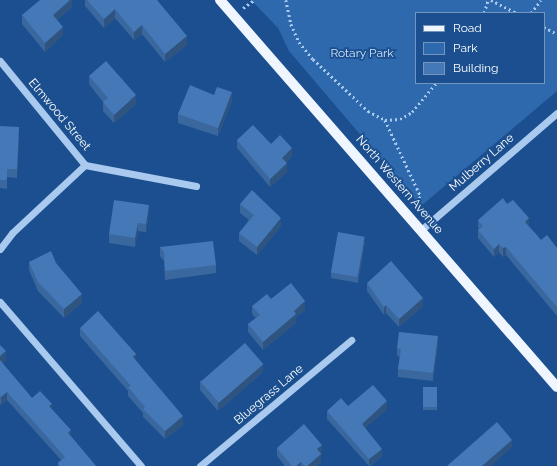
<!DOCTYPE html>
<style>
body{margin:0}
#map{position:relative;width:557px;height:466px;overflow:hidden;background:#1b4f8f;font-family:Raleway,sans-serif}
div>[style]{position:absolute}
.green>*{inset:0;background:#2e69ad}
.path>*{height:2.5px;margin-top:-1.25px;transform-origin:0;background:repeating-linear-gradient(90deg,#a9c9ee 0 2px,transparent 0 5px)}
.minor>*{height:7px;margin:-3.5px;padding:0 3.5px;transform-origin:3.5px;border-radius:3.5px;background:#a9c9ee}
.major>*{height:10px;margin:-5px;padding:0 5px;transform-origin:5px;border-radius:5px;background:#f0f6ff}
.wall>*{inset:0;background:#3a679d;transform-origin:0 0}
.shaded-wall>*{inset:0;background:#305480}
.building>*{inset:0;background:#4478b7;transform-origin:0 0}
span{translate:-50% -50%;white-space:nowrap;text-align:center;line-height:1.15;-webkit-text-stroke:3.5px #1b4f8f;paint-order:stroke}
.park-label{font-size:12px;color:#cfe3fa}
.street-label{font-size:12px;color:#fff}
.legend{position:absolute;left:415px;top:12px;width:130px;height:72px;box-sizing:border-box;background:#1b4f8f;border:1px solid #7695bc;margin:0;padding:5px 7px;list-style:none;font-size:12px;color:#fff}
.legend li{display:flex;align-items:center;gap:8px;height:20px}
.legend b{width:20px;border:1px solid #7695bc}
</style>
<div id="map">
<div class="green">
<div style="clip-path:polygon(evenodd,251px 0,557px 0,557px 91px,421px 206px,289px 51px,278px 28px,251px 0,416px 13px,544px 13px,544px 83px,416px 83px,416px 13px)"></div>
</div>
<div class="path">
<div style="left:286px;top:0;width:25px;rotate:78deg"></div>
<div style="left:291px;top:24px;width:20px;rotate:66deg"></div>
<div style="left:299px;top:42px;width:22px;rotate:51deg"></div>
<div style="left:313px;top:59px;width:76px;rotate:43.4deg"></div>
<div style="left:368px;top:111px;width:19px;rotate:28deg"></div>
<div style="left:385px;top:120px;width:85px;rotate:64.9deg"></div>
<div style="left:421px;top:197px;width:6px;rotate:135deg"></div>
<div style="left:491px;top:0;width:28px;rotate:27deg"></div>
<div style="left:243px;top:8px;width:14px;rotate:-36deg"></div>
<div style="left:484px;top:13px;width:14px;rotate:-73deg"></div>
<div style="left:531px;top:13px;width:16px;rotate:-52deg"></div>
<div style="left:544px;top:27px;width:15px;rotate:28deg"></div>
<div style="left:385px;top:120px;width:15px;rotate:-4deg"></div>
<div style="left:400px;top:119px;width:14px;rotate:-30deg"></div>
<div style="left:412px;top:112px;width:38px;rotate:-50deg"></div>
</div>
<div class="minor">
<div style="left:0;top:61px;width:134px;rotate:50.7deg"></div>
<div style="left:85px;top:165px;width:113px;rotate:10.7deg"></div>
<div style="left:421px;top:230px;width:179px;rotate:-40.7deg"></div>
<div style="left:0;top:249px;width:20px;rotate:-53deg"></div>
<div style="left:12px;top:233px;width:100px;rotate:-43deg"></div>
<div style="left:0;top:302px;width:216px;rotate:49.3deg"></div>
<div style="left:200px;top:466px;width:197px;rotate:-39.8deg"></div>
</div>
<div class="major">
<div style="left:220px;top:0;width:513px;rotate:48.95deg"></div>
</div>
<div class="wall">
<div style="clip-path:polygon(72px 0,72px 7px,57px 20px,63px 35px,45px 52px,22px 24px,22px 15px)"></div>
<div style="clip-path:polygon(85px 0,157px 0,187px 45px,165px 62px,142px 34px,134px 40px,115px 18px,104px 28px,85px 6px)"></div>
<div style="clip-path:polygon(89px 76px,136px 104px,114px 123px,103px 111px,103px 102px,89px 84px)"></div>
<div style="clip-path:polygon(214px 95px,232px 101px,218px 136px,178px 123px,178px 114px)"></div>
<div style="clip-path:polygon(0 126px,19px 136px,17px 178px,7px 177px,7px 189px,0 188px)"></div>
<div style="clip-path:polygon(237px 140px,271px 144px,292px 156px,286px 162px,287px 172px,270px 187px,237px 148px)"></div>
<div style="clip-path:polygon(240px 204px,281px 226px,257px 255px,239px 241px,239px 233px,249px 220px,240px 213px)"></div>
<div style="clip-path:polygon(149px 213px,146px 232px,138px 231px,135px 247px,109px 243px,109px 234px)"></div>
<div style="clip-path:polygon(478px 220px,529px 226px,541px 240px,557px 248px,557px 316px,506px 255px,503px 257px,499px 252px,494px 257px,478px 238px,478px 230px,479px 229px,478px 228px)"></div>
<div style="clip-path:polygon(365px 242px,358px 283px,331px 278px,331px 272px)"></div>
<div style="clip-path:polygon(160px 247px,216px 265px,216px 273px,165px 280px,164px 261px,160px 256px)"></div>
<div style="clip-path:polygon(29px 262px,56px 263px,82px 303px,64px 318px,38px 291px,29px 270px)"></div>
<div style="clip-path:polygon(367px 283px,423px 306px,399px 327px,386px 313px,384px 315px,367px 291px)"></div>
<div style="clip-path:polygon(271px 299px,305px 310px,296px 317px,296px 323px,263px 350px,248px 332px,248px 324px,256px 318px,252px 314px,252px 306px)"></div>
<div style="clip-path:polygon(80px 328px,136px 361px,183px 425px,165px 439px,143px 417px,143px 413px,128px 396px,128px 391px,80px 336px)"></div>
<div style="clip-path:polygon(0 345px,6px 360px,2px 363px,32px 398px,52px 409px,71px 436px,96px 466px,58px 466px,58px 463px,61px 460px,7px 400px,1px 405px,0 404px)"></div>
<div style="clip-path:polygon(438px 345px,433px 381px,398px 377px,398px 369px,400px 357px,397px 356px,397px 348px)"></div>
<div style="clip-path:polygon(263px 372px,218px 411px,200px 390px,200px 381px)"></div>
<div style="left:423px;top:387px;width:14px;height:23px"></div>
<div style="clip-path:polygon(348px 406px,387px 409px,365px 428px,382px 456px,370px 466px,369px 466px,327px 419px,327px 411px)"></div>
<div style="clip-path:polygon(277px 448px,322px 453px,321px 454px,321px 462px,317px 466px,285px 466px,277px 456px)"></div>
</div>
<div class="shaded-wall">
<div style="clip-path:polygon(70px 0,72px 0,72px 7px,53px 24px,53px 15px)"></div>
<div style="clip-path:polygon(115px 9px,115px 18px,104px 28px,104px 19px)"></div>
<div style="clip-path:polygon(142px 25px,142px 34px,134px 40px,134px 32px)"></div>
<div style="clip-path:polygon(63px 27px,63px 35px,45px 52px,45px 43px)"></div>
<div style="clip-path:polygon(187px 36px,187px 45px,165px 62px,165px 54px)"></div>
<div style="clip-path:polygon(232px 92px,232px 101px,218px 136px,218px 128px)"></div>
<div style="clip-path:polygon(136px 95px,136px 104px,114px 123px,114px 115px)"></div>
<div style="clip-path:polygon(19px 127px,19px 136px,17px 178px,17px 169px)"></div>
<div style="clip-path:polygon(292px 148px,292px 156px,282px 166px,282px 158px)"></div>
<div style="clip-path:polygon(287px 163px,287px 172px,270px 187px,270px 179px)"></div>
<div style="clip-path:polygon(149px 205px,149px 213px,146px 232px,146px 224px)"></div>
<div style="clip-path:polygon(281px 218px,281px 226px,257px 255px,257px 247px)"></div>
<div style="clip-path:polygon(529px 218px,529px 227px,525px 222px)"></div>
<div style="clip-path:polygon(138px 223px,138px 231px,135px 247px,135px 238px)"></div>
<div style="clip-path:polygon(365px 237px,365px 242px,358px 283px,358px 277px)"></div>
<div style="clip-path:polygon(499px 244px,499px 252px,494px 257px,494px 249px)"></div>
<div style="clip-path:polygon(506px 247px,506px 255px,503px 257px,503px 248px)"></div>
<div style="clip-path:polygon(82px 294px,82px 303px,64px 318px,64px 309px)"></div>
<div style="clip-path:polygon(423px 298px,423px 306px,399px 327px,399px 319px)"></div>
<div style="clip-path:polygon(305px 301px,305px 310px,296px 317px,296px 323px,263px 350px,263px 342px,294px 311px)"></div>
<div style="clip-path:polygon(386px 305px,386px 313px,384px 315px,384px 307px)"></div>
<div style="clip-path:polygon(438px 336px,438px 345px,433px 381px,433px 373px)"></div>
<div style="clip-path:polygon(6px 351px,6px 360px,0 365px,0 356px)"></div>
<div style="clip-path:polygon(136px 354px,136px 363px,133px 357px)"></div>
<div style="clip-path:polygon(263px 364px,263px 372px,218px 411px,218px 402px)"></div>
<div style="clip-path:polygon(7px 392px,7px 400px,1px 405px,1px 397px)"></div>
<div style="clip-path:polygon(387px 401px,387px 409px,362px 431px,362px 424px)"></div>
<div style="clip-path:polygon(52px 404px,52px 412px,49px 406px)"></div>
<div style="clip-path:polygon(183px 416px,183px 425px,165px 439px,165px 431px)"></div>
<div style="clip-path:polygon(71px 430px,71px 439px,68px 433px)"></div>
<div style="clip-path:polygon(512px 440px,512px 447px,491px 466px,482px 466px)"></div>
<div style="clip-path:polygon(322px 445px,322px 453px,317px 457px,317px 449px)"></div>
<div style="clip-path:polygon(382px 449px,382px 456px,369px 466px,369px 459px)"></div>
<div style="clip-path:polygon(321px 454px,321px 462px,317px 466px,307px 466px)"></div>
<div style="clip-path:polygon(301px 462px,301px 466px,296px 466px)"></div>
</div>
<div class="building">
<div style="clip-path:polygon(40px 0,70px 0,53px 15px,63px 27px,45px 43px,22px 15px)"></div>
<div style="clip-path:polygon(87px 0,157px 0,187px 36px,165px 54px,142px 25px,134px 32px,115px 9px,104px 19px)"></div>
<div style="clip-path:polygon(106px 61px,136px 95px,114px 115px,103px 102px,108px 98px,89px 76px)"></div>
<div style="clip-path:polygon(190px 85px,214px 95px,217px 87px,232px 92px,218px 128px,178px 114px)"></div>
<div style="clip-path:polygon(253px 125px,271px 144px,280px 135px,292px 148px,282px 158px,287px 163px,270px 179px,237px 140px)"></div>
<div style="clip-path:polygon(0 126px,19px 127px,17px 169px,7px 169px,7px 180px,0 180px)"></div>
<div style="clip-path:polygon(252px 190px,281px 218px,257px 247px,239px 233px,254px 215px,240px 204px)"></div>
<div style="clip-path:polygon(503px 198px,507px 204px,513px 200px,529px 218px,525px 222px,541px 240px,547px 235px,557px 248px,557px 307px,506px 247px,503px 248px,499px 244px,494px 249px,478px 230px,483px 226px,478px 220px)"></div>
<div style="clip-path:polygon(114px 200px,149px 205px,146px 224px,138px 223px,135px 238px,109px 234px)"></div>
<div style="left:338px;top:232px;width:27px;height:41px;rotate:10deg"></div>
<div style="clip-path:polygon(213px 241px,216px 265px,165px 271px,164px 252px,160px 247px)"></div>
<div style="clip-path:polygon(51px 251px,56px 263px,82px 294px,64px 309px,38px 282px,29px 262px)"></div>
<div style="clip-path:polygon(391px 261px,423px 298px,399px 319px,386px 305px,384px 307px,367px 283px)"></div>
<div style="clip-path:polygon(291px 283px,305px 301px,294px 311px,296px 314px,263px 342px,248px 324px,260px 315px,252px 306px,267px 294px,271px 299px)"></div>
<div style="clip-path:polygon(98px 311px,136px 354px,133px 357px,183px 416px,165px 431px,143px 409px,145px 407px,128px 387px,131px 386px,80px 328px)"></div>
<div style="clip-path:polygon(399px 332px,438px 336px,433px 373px,398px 369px,401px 349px,397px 348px)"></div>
<div style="left:245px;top:343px;width:28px;height:59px;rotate:49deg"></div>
<div style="clip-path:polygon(0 345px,6px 351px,0 356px)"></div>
<div style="clip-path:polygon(0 360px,32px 398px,40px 391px,52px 404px,49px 406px,71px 430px,68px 433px,96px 466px,60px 466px,58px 463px,65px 457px,7px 392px,1px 397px,0 396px)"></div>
<div style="clip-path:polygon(373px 385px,387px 401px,362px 424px,382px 449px,369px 459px,327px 411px,341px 398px,348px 406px)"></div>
<div style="left:423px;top:387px;width:14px;height:20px"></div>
<div style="clip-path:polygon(497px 422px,512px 440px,482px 466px,447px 466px)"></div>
<div style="clip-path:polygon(304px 424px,322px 445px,317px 449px,321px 454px,307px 466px,305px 466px,301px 462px,296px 466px,292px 466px,277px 448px)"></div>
</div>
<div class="park-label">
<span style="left:362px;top:54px">Rotary Park</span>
</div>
<div class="street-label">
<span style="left:59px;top:115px;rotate:50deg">Elmwood Street</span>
<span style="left:482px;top:163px;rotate:-41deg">Mulberry Lane</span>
<span style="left:399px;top:185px;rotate:49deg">North Western Avenue</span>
<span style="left:269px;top:395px;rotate:-40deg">Bluegrass Lane</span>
</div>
<ul class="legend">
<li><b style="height:5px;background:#f0f6ff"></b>Road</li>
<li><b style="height:11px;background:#2e69ad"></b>Park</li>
<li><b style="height:11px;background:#4478b7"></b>Building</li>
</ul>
</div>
